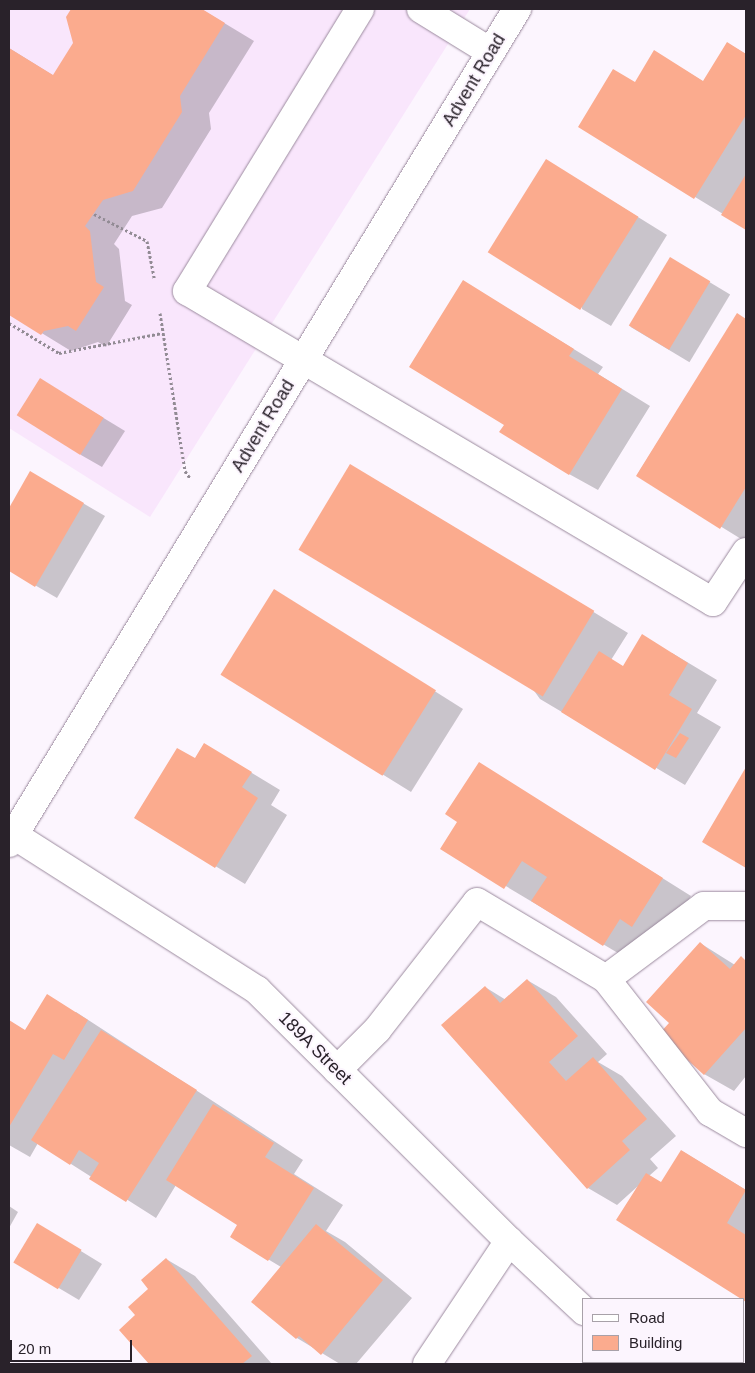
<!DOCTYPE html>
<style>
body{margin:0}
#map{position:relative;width:755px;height:1373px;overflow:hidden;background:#fcf5fe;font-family:Arial,sans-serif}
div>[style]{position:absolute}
.built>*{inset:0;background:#f9e6fc}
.shadow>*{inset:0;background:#0003;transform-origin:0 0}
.building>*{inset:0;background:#fbab8e;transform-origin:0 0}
.path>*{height:3px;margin-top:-1.5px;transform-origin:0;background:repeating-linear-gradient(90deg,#928b94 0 2.5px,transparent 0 5px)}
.roads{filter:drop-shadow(0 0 1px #9b8a9e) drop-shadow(0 0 1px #9b8a9e)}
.minor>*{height:28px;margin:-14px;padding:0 14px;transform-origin:14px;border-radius:14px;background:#fff}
span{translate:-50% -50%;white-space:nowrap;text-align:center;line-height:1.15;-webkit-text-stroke:4px #fcf5fe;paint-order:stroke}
.street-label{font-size:18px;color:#29222a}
.frame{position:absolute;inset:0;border:10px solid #29222a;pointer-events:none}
.legend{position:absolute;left:582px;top:1298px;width:162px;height:65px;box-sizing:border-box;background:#fcf5fe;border:1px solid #a8a1a9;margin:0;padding:6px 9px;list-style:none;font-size:15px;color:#29222a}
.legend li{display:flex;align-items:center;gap:10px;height:25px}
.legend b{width:25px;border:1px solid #a8a1a9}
.scale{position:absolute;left:10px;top:1340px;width:122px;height:22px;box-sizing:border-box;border:2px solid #29222a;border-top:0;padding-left:6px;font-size:15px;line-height:18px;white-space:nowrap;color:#29222a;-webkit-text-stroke:4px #fcf5fe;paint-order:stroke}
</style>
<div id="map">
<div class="built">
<div style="clip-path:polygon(9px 9px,470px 9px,150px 517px,9px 428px)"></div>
</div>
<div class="shadow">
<div style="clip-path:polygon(72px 9px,201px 9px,254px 41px,209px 113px,211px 129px,162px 208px,132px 216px,114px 244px,119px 249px,125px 301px,132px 305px,106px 347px,98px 342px,71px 351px,9px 313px,9px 48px,54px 76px,74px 44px,67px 17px)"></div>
<div style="clip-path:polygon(727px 43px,746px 54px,746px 228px,580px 127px,636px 83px,683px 69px,704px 82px)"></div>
<div style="clip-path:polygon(575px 178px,667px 235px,611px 326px,582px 309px)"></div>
<div style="left:671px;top:259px;width:69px;height:79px;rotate:31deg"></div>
<div style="clip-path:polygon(492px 299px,603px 367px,598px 374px,650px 406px,598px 490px,569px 474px,505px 424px)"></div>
<div style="clip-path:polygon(737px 315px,746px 320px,746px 542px,637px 475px)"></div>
<div style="clip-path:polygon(41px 380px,125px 431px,102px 467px,81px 455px)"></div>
<div style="clip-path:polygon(31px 473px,105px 516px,57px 598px,9px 570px,9px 510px)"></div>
<div style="clip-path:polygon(386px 486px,628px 633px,611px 660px,624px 667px,672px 653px,717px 680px,697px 713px,721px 727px,685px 785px,540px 699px)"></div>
<div style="clip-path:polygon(303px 608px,463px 709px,411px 792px,221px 674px)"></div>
<div style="clip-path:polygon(195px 760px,234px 762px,280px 790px,271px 805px,287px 815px,245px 884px,136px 818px)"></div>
<div style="clip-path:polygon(479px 763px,691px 896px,662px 943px,633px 962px,442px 848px,459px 821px)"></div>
<div style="clip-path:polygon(746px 770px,746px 867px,703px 841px)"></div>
<div style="clip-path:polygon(700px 943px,735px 965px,741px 958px,746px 961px,746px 1076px,734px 1091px,704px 1074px,670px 1023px)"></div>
<div style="clip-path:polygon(527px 980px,556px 997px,607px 1054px,598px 1062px,622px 1076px,676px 1136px,650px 1159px,658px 1168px,649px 1176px,661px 1184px,682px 1151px,746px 1190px,746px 1300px,618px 1219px,638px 1186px,617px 1205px,588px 1188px,443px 1025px,485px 987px,506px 1000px)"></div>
<div style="clip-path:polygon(76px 1012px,303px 1160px,294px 1174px,343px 1205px,326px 1231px,345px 1242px,412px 1298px,356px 1364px,340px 1364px,297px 1338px,281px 1267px,231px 1237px,239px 1225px,176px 1185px,156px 1218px,38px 1143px,30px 1157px,9px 1145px,9px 1021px,26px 1031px)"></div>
<div style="clip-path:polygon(9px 1206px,18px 1212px,9px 1228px)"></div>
<div style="clip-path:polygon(58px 1237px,102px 1264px,79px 1300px,15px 1262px)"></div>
<div style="clip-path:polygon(166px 1259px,195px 1276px,272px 1364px,150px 1364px,120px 1330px,137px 1315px)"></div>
</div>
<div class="building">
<div style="clip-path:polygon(71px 9px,202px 9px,225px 23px,180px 96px,182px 112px,133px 191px,103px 200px,85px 226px,90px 231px,96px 282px,104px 287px,76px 331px,68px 326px,44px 331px,41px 335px,9px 315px,9px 48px,53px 75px,73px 43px,66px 17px)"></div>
<div style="clip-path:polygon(727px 42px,746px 54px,746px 115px,694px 199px,578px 127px,613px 69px,635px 82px,654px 50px,703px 81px)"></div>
<div style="left:546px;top:159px;width:109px;height:110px;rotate:32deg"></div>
<div style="clip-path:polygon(746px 174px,746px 230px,721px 215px)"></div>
<div style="left:670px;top:257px;width:47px;height:80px;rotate:31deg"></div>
<div style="clip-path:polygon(463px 280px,574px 349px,569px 356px,622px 389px,569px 475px,499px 432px,504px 425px,409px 367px)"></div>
<div style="clip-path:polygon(737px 313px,746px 319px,746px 487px,720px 529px,636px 476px)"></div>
<div style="left:40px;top:378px;width:75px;height:44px;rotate:32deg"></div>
<div style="left:350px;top:464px;width:285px;height:100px;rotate:31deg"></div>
<div style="clip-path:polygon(30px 471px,84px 503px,35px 587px,9px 571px,9px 508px)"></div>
<div style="left:274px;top:589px;width:191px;height:101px;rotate:32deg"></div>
<div style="clip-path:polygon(642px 634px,688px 663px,669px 695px,692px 709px,655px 770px,561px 712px,599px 651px,623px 666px)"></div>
<div style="clip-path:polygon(680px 733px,689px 738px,676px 758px,666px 753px)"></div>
<div style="clip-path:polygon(204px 743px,252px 772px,242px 787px,258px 798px,215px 868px,134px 818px,177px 748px,195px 758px)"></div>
<div style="clip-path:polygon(479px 762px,663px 878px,632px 927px,620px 919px,603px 946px,531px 901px,547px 877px,522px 861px,504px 889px,440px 849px,457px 822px,445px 814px)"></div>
<div style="clip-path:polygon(746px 767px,746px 868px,702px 842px)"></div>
<div style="clip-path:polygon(700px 942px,730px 969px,741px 956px,746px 961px,746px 1028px,704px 1075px,659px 1034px,669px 1023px,646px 1002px)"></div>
<div style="clip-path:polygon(527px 979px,578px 1036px,549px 1062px,566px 1081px,593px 1057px,647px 1119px,622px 1141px,630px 1150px,587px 1189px,441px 1025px,485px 986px,500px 1003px)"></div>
<div style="clip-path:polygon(47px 994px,88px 1020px,64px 1060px,53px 1054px,9px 1127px,9px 1020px,25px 1030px)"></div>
<div style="clip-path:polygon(101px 1030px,197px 1090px,126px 1202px,89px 1179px,99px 1163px,79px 1150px,70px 1165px,31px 1140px)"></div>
<div style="clip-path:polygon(213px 1104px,274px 1143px,265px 1157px,314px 1188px,268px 1261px,230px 1237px,237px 1225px,166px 1180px)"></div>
<div style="clip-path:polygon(681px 1150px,746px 1190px,727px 1223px,746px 1235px,746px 1302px,616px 1220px,646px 1173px,661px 1182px)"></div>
<div style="left:37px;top:1223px;width:52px;height:46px;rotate:31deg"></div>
<div style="clip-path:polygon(316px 1224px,383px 1280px,321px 1355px,299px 1336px,296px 1339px,251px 1302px)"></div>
<div style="clip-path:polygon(166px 1258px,252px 1356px,242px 1364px,149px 1364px,119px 1330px,135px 1315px,128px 1307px,148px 1289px,141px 1280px)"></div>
</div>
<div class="path">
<div style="left:94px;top:214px;width:59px;rotate:27deg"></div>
<div style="left:147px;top:241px;width:38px;rotate:79deg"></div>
<div style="left:160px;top:313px;width:160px;rotate:81deg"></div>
<div style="left:185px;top:471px;width:9px;rotate:54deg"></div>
<div style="left:9px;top:323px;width:58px;rotate:31deg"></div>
<div style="left:59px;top:353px;width:105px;rotate:-11deg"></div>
</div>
<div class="roads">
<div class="minor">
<div style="left:360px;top:9px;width:331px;rotate:121.5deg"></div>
<div style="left:187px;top:291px;width:611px;rotate:30.59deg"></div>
<div style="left:713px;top:602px;width:60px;rotate:-56.6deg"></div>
<div style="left:421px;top:9px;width:82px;rotate:31.6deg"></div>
<div style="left:9px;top:832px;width:294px;rotate:32.5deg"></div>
<div style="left:257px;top:990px;width:356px;rotate:44.9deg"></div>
<div style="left:509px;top:1241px;width:103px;rotate:43deg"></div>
<div style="left:9px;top:843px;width:977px;rotate:-58.65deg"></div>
<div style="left:606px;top:979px;width:169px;rotate:52deg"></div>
<div style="left:710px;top:1112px;width:42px;rotate:30.3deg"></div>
<div style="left:337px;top:1070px;width:57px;rotate:-45deg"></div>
<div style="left:377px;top:1030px;width:162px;rotate:-52deg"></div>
<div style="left:477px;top:902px;width:150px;rotate:30.8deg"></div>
<div style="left:606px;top:979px;width:122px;rotate:-36.7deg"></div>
<div style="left:704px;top:906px;width:42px"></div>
<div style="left:663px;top:1362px;width:4px;rotate:27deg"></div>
<div style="left:427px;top:1364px;width:148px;rotate:-56.3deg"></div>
</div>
</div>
<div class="street-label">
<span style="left:474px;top:80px;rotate:-59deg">Advent Road</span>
<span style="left:263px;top:426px;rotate:-59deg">Advent Road</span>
<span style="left:315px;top:1048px;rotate:45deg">189A Street</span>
</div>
<div class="frame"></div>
<ul class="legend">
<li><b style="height:6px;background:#fff"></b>Road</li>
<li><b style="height:14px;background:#fbab8e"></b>Building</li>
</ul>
<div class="scale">20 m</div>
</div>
